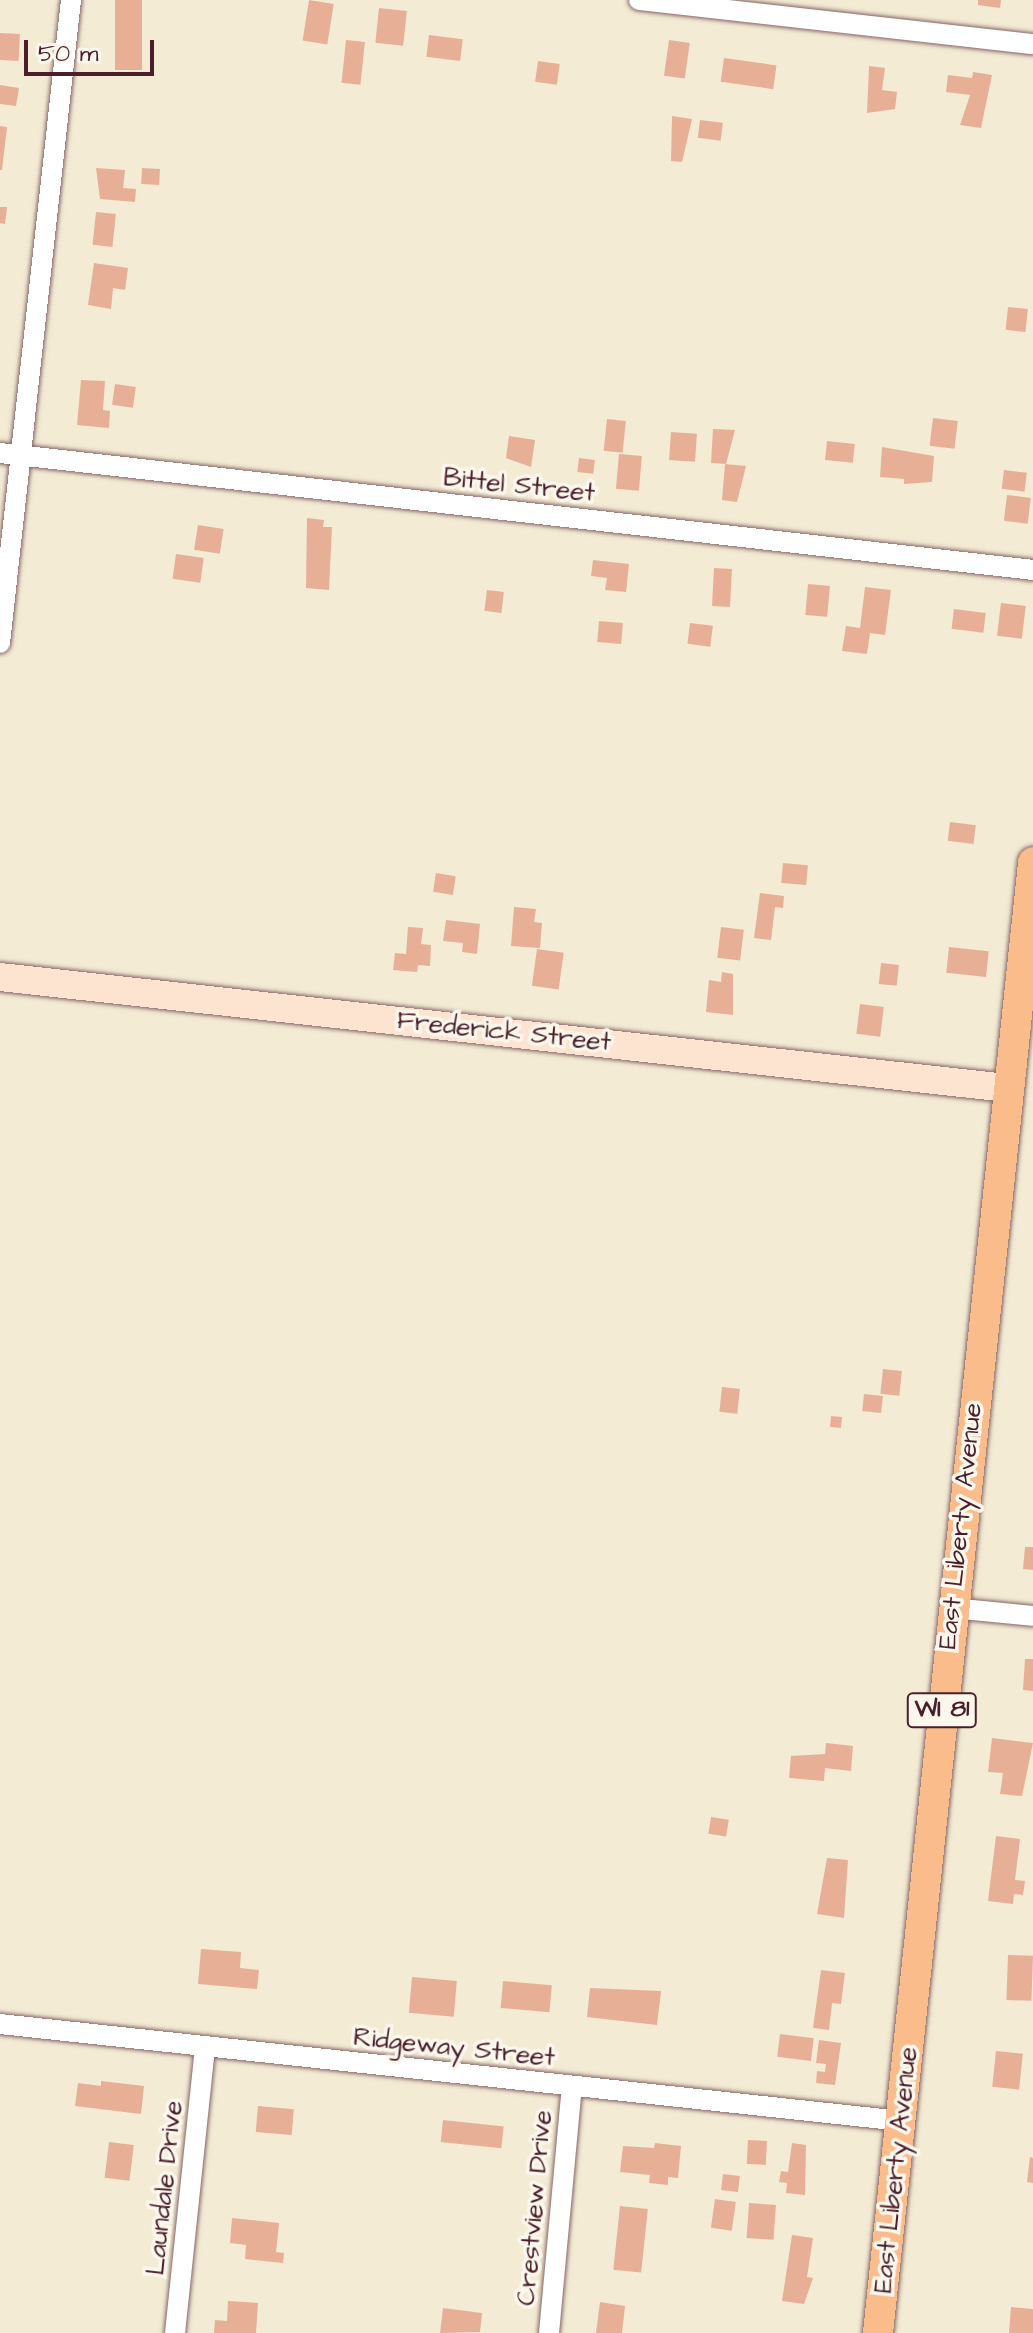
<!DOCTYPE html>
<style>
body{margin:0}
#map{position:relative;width:1033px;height:2333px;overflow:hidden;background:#f3ebd4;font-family:"Architects Daughter",sans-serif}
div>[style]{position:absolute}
.building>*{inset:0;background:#e7b096;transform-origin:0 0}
.roads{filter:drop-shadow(0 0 2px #856666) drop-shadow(0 0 2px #856666)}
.street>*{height:20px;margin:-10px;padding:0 10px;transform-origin:10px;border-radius:10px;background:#fff}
.secondary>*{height:28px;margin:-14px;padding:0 14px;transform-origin:14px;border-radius:14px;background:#fde4d1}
.primary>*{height:30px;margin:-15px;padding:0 15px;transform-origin:15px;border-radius:15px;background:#fabc8b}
span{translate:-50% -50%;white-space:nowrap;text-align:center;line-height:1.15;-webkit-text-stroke:7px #fbf7ec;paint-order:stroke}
.shield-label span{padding:2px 6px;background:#fbf7ec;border:2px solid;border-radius:6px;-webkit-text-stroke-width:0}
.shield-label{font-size:24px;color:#4a1f2b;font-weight:700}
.street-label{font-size:26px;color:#4a1f2b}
.scale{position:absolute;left:24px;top:40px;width:130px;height:36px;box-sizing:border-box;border:4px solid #4a1f2b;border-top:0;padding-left:10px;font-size:24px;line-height:28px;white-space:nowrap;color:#4a1f2b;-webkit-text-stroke:6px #fbf7ec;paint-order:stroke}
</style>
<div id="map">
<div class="building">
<div style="left:115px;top:0;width:27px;height:70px"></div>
<div style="left:309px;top:0;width:25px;height:41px;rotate:9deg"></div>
<div style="clip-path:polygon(978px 0,1001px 0,1000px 8px,978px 5px)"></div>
<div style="left:379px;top:8px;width:28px;height:35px;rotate:6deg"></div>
<div style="left:0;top:33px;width:20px;height:27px;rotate:3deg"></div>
<div style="left:429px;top:35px;width:34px;height:22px;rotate:7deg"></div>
<div style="left:346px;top:40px;width:19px;height:43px;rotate:6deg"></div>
<div style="left:669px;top:40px;width:21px;height:36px;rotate:8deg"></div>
<div style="left:724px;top:58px;width:53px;height:24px;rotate:8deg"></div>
<div style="left:538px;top:61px;width:22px;height:21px;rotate:8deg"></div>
<div style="clip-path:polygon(869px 66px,885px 68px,882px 90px,897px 92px,895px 109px,867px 113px)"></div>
<div style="clip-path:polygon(973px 72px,992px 75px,981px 128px,960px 125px,970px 95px,946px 92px,948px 75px,972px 78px)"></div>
<div style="clip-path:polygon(0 85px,19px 88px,16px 106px,0 104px)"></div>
<div style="clip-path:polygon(672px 116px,692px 119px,682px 162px,671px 161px)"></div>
<div style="left:700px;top:120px;width:23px;height:18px;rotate:7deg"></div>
<div style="clip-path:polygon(0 126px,7px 127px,2px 170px,0 170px)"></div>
<div style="clip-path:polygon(96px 168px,125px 170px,123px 188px,136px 189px,135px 202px,100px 199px)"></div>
<div style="left:142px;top:168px;width:18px;height:16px;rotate:3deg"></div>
<div style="clip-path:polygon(0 207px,7px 207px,5px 224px,0 223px)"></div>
<div style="left:96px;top:212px;width:20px;height:33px;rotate:6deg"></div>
<div style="clip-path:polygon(94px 263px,128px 268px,125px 290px,113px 288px,111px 309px,88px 305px)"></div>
<div style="left:1008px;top:307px;width:20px;height:23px;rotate:6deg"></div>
<div style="clip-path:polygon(81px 380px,105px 381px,103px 410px,110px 411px,109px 428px,77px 425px)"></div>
<div style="left:115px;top:384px;width:21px;height:21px;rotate:8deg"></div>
<div style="left:933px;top:418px;width:25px;height:28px;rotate:7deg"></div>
<div style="left:607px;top:419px;width:19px;height:32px;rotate:6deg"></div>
<div style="clip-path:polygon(713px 429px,735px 430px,726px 464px,711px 463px)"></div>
<div style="left:671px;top:432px;width:26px;height:28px;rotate:4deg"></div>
<div style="clip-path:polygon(509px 436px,535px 440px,531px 467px,506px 458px)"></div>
<div style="left:827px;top:441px;width:28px;height:19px;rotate:6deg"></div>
<div style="clip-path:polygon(882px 447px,934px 456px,932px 482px,904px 484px,904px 479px,880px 477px)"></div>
<div style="left:619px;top:454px;width:23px;height:35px;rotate:5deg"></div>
<div style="left:579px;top:458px;width:16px;height:14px;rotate:7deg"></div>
<div style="clip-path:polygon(725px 464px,746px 466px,737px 502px,722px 500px)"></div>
<div style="left:1004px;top:470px;width:23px;height:19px;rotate:7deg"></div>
<div style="left:1007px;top:495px;width:24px;height:26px;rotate:7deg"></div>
<div style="clip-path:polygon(307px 518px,324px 520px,323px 527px,332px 527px,329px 590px,306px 588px)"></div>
<div style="left:198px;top:525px;width:26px;height:25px;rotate:9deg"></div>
<div style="left:176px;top:554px;width:28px;height:25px;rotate:8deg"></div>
<div style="clip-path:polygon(593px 560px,629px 564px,626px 592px,605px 590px,607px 578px,591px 576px)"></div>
<div style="left:714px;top:568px;width:18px;height:38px;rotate:3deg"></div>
<div style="left:808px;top:584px;width:22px;height:31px;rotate:5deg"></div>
<div style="clip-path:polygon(865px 587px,891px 590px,885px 635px,870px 633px,867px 654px,842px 651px,846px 626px,860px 628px)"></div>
<div style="left:487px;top:590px;width:17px;height:21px;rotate:7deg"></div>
<div style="left:1001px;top:603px;width:25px;height:33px;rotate:7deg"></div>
<div style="left:954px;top:609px;width:32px;height:20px;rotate:7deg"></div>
<div style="left:599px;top:621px;width:24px;height:21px;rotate:5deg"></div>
<div style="left:690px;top:623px;width:23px;height:21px;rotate:7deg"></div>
<div style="left:950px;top:822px;width:26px;height:19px;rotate:7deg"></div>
<div style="left:783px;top:863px;width:25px;height:20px;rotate:5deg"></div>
<div style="left:436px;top:873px;width:20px;height:19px;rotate:9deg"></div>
<div style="clip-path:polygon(760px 893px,784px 896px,783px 908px,775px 907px,771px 940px,754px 938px)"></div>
<div style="clip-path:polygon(514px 907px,536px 909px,534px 922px,542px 923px,540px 948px,511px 946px)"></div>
<div style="clip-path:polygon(446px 920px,480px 924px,477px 954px,462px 952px,463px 943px,443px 941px)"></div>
<div style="clip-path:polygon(408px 927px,423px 928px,421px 944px,431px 945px,430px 966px,418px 965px,417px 972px,393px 970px,395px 953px,406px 954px)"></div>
<div style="left:721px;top:927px;width:23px;height:31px;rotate:7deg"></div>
<div style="left:949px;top:947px;width:40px;height:26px;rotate:6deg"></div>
<div style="left:537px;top:949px;width:27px;height:37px;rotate:8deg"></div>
<div style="left:881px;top:963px;width:18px;height:21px;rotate:6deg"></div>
<div style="clip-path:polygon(722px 972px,733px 974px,733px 1015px,706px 1012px,709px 980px,721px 982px)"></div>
<div style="left:860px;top:1004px;width:24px;height:30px;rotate:7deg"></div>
<div style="left:883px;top:1369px;width:19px;height:25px;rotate:6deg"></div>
<div style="left:722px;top:1387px;width:18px;height:25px;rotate:6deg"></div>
<div style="left:864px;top:1394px;width:19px;height:17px;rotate:6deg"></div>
<div style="left:831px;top:1416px;width:11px;height:11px;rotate:5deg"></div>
<div style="clip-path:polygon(1025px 1547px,1033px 1547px,1033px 1570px,1023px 1569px)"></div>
<div style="clip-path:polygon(1025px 1659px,1033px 1659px,1033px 1691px,1023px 1690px)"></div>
<div style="clip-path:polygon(992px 1738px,1033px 1743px,1022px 1796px,1000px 1794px,1003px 1773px,988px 1772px)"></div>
<div style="clip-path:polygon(826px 1743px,853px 1746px,851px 1771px,825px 1768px,824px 1781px,789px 1778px,791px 1756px,825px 1754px)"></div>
<div style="left:711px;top:1817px;width:18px;height:17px;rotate:9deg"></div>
<div style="clip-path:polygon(996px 1836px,1020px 1839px,1015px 1880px,1025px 1881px,1023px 1895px,1014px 1894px,1013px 1904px,988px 1901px)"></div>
<div style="clip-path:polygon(827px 1858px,848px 1860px,844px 1918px,817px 1914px)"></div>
<div style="clip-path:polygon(201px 1949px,241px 1952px,240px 1968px,259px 1970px,257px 1989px,198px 1984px)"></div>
<div style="left:1008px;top:1955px;width:25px;height:45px;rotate:2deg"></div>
<div style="clip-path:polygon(821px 1970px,845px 1973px,841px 2004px,832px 2003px,829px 2030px,813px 2028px)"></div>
<div style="left:412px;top:1977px;width:45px;height:36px;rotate:5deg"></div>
<div style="left:503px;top:1981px;width:49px;height:27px;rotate:5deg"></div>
<div style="clip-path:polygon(590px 1988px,661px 1991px,657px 2025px,587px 2017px)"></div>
<div style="left:780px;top:2034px;width:34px;height:23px;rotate:7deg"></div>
<div style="clip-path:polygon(819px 2040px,841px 2043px,835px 2085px,816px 2083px,817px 2071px,825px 2072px,826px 2064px,816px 2063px)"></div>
<div style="left:996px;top:2051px;width:27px;height:36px;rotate:6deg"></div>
<div style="clip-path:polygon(101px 2081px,144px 2086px,141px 2114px,75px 2106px,78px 2083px,101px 2086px)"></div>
<div style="left:258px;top:2106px;width:36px;height:26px;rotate:5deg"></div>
<div style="left:443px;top:2120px;width:61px;height:22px;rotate:6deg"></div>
<div style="left:748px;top:2140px;width:19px;height:24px;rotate:3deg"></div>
<div style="left:109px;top:2142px;width:25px;height:36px;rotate:7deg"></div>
<div style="clip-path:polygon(655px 2143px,681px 2146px,678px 2178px,668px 2177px,668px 2185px,649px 2183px,650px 2175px,620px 2172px,623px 2146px,654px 2148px)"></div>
<div style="clip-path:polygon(792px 2143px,806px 2145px,805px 2195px,786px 2193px,787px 2183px,779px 2182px,781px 2171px,788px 2172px)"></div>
<div style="clip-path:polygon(1030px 2157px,1033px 2158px,1033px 2183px,1027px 2182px)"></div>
<div style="left:723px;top:2174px;width:17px;height:16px;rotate:7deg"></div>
<div style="left:715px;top:2199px;width:21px;height:29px;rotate:8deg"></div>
<div style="left:749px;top:2203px;width:27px;height:35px;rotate:4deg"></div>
<div style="left:620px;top:2206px;width:28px;height:64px;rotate:6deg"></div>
<div style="clip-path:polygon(232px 2218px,279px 2223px,276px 2252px,284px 2253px,283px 2263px,245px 2259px,246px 2245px,230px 2243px)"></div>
<div style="clip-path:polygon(792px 2235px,813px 2238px,807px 2277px,813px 2278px,804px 2304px,782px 2301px)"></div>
<div style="clip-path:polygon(228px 2301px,258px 2303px,256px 2333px,214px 2333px,215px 2320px,227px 2321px)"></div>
<div style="clip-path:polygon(600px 2302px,625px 2306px,622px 2333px,596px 2333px)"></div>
<div style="clip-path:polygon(1011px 2307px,1033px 2309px,1033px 2333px,1009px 2333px)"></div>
<div style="clip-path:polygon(443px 2308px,482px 2313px,480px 2332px,440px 2333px)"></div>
</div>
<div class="roads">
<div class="street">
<div style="left:639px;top:0;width:396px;rotate:6.4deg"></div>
<div style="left:0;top:453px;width:1040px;rotate:6.46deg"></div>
<div style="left:0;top:643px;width:647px;rotate:-83.7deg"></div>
<div style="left:952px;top:1608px;width:81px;rotate:5.6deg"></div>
<div style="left:0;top:2024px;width:907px;rotate:6.14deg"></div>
<div style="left:175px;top:2333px;width:287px;rotate:-84deg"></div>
<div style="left:549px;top:2333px;width:247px;rotate:-84.7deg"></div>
</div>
<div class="secondary">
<div style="left:0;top:977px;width:1013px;rotate:6.29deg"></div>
</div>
<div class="primary">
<div style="left:878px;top:2333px;width:1479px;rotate:-83.98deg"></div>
</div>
</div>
<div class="shield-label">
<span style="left:942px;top:1710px">WI 81</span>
</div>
<div class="street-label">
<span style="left:519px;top:486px;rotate:6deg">Bittel Street</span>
<span style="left:504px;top:1032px;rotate:6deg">Frederick Street</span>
<span style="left:961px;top:1526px;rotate:-84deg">East Liberty Avenue</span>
<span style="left:454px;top:2048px;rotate:6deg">Ridgeway Street</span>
<span style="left:896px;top:2170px;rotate:-84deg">East Liberty Avenue</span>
<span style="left:165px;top:2188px;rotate:-84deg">Laundale Drive</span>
<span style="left:535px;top:2208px;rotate:-85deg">Crestview Drive</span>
</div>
<div class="scale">50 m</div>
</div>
